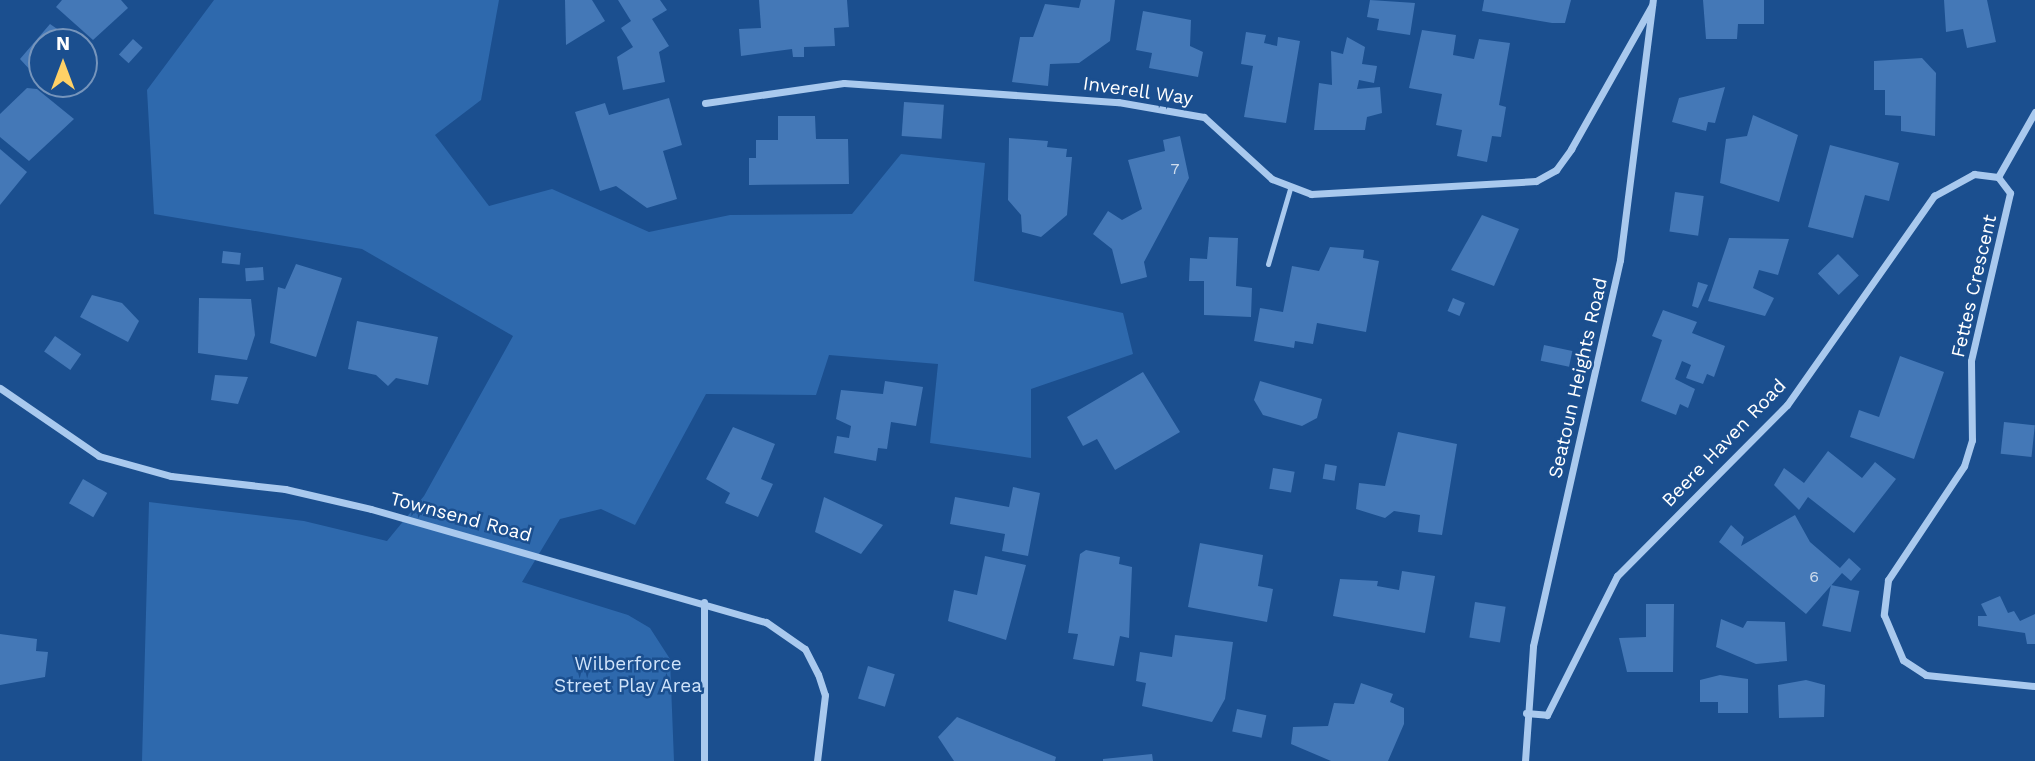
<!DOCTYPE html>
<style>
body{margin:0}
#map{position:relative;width:2035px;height:761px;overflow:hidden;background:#1b4f8f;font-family:"Work Sans",sans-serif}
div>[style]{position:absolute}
.green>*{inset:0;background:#2e69ad}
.building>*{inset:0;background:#4478b7;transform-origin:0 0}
.lane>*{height:5px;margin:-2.5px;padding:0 2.5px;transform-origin:2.5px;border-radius:2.5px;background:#a9c9ee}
.street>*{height:7px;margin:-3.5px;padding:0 3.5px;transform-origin:3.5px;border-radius:3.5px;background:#a9c9ee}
span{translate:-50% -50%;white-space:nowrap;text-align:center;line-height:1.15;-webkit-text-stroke:5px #1b4f8f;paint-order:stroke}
.number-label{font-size:16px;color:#d0dded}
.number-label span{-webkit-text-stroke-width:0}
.street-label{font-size:19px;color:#fff}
.park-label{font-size:19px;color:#cfe3fa}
.north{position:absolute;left:28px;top:28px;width:70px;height:70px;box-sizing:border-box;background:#1b4f8f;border:2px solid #7695bc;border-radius:50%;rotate:0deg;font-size:19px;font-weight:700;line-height:28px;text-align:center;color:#fff}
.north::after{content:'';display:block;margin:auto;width:24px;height:32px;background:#ffd166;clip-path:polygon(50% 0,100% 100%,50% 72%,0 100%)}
</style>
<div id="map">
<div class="green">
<div style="clip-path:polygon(214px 0,499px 0,481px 100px,435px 135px,489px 206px,552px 189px,649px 232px,730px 215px,852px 214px,901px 154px,985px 163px,974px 281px,1123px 313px,1133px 354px,1031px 389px,1031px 458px,930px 443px,938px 364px,829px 355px,816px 395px,706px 394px,635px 525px,601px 509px,560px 519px,522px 582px,628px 615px,650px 628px,670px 659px,674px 761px,142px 761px,149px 502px,304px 521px,387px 541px,424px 496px,513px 336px,362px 249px,154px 214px,147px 90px)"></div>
</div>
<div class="building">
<div style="clip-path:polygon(62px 0,121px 0,128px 8px,93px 40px,56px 7px)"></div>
<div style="clip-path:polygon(565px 0,592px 0,605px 21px,566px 45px)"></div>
<div style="clip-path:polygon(618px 0,660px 0,667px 10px,652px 19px,669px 46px,659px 52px,665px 82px,623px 90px,617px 57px,633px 47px,621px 28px,631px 21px)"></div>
<div style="clip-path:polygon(759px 0,847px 0,849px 27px,834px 28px,835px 46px,804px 47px,804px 57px,793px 57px,792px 49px,741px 56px,739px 29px,761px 28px)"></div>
<div style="clip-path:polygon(1081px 0,1115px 0,1110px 41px,1079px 63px,1050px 64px,1048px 86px,1012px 82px,1020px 37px,1033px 37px,1045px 4px,1079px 8px)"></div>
<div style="clip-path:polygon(1370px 0,1415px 3px,1410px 35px,1377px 30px,1379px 19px,1367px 17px)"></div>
<div style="clip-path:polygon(1484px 0,1571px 0,1565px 23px,1552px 23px,1482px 11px)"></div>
<div style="clip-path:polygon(1703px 0,1764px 0,1764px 24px,1738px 24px,1737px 39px,1706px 39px)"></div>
<div style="clip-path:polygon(1944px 0,1987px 0,1996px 42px,1967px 48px,1963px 29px,1946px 32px)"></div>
<div style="clip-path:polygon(1143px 11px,1191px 20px,1190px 46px,1203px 52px,1198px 77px,1149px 68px,1152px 53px,1136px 50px)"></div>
<div style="clip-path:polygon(50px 24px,76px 42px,42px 42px,42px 83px,20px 59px)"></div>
<div style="clip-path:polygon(1422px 30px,1456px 35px,1453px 55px,1474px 59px,1479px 39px,1510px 43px,1499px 105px,1506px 107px,1501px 137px,1492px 136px,1487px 162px,1457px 156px,1462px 130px,1436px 125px,1442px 94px,1409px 88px)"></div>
<div style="clip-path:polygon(1246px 32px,1266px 35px,1264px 43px,1277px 46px,1278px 37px,1300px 41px,1286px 123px,1244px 117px,1253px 66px,1241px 64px)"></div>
<div style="clip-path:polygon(1347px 37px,1365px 47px,1362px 64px,1377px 66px,1374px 83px,1359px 80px,1357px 89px,1380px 87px,1382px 113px,1367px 117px,1365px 130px,1314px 130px,1319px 83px,1332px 85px,1331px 51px,1343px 54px)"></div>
<div style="left:133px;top:39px;width:13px;height:21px;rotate:42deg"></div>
<div style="clip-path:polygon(1922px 58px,1936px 73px,1935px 136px,1901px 131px,1901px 116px,1885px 115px,1885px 90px,1874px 90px,1874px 61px)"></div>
<div style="clip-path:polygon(1725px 87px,1715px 123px,1708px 122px,1706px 131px,1672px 122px,1679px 98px)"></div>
<div style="clip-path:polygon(27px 88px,37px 89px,74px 119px,29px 161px,0 137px,0 114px)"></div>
<div style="clip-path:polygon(669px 98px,682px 145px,663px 151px,677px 199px,647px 208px,616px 186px,600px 191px,575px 112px,605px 103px,609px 115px)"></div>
<div style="left:904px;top:102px;width:40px;height:34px;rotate:4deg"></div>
<div style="clip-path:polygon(1753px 115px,1798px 135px,1779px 202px,1720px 183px,1726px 139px,1747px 136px)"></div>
<div style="clip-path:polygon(778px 116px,815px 116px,816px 139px,848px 139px,849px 184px,749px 185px,749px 158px,756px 158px,756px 140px,778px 140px)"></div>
<div style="clip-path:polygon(1180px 136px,1189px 178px,1144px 262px,1147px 277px,1121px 284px,1112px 249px,1093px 234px,1108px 211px,1122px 220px,1142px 209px,1128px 160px,1165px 151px,1163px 140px)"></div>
<div style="clip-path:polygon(1009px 138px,1048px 141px,1047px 147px,1067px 149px,1066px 157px,1072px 157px,1067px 215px,1041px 237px,1022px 232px,1021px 215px,1008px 200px)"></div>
<div style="clip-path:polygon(1830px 145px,1899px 163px,1889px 201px,1865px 195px,1853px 238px,1808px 227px)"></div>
<div style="clip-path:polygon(0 149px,27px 172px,0 205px)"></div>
<div style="left:1675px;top:192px;width:29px;height:40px;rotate:8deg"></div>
<div style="clip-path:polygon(1482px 215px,1519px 229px,1494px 286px,1451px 270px)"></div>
<div style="clip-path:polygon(1209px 237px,1238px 238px,1236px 286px,1252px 288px,1251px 317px,1204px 315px,1204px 281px,1189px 281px,1190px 258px,1207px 259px)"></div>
<div style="clip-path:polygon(1729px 238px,1789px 239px,1778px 275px,1759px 270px,1753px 288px,1774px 298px,1765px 316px,1708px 301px)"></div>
<div style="clip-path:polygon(1330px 247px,1364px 250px,1363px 258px,1379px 261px,1366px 332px,1317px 323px,1313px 344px,1295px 341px,1294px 348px,1254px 341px,1260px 308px,1283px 312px,1292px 266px,1319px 271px)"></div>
<div style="left:223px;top:251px;width:18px;height:12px;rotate:6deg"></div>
<div style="left:1838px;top:254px;width:30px;height:28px;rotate:46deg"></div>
<div style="clip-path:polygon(296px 264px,342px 278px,316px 357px,270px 343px,278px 287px,285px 289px)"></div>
<div style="left:263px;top:267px;width:13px;height:18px;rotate:86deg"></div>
<div style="clip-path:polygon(1698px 282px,1708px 285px,1698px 308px,1692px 306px)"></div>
<div style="clip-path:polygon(92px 295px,122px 303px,139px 321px,128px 342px,80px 317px)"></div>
<div style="clip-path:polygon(199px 298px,251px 299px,255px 335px,247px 360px,198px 353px)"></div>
<div style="left:1453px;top:298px;width:13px;height:14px;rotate:23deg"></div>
<div style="clip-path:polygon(1663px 310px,1697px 322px,1692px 333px,1725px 346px,1714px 377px,1707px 374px,1703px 384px,1686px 378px,1691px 365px,1682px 361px,1675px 379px,1695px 389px,1688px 408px,1680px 404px,1676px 415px,1641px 401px,1662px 340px,1652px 336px)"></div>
<div style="clip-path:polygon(357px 321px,438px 337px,428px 385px,396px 378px,388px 386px,376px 375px,348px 369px)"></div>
<div style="left:55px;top:336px;width:32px;height:19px;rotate:35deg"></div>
<div style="left:1544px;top:345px;width:29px;height:16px;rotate:12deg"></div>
<div style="clip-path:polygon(1900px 356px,1944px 372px,1914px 459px,1850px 437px,1859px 410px,1879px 417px)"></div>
<div style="clip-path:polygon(1143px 372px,1180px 432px,1115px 470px,1097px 439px,1083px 446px,1067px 417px)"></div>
<div style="clip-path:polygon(215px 375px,248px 377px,238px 404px,211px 400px)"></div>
<div style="clip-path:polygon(885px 381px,923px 387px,916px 426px,891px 422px,887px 449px,878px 448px,876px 461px,834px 453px,837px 436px,849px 438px,851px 426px,836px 419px,841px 390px,883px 394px)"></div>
<div style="clip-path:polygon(1260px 381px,1322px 399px,1317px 418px,1302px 426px,1263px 415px,1254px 400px)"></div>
<div style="left:2004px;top:422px;width:31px;height:32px;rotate:6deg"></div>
<div style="clip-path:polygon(733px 427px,775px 444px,761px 479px,773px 484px,758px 517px,725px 503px,730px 493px,706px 479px)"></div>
<div style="clip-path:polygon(1398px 432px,1457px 444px,1442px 535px,1418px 532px,1420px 515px,1394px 511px,1385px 518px,1356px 509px,1359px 483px,1385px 486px)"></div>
<div style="clip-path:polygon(1828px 451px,1862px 478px,1875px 462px,1896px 479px,1854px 533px,1808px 497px,1799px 510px,1774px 485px,1784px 468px,1804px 483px)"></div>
<div style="left:1325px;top:464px;width:12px;height:15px;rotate:9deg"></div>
<div style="left:1273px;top:468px;width:22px;height:21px;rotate:10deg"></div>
<div style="left:83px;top:479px;width:28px;height:28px;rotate:30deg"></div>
<div style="clip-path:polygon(1013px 487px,1040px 493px,1028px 556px,1002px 551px,1005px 534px,950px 524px,955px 497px,1009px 507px)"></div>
<div style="clip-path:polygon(824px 497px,883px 525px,861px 554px,815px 532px)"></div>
<div style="clip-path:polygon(1795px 515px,1810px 542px,1840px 568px,1849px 558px,1861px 569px,1851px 581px,1842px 573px,1806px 614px,1719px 542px,1731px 525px,1744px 537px,1741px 546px)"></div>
<div style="clip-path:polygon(1200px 543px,1263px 555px,1258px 586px,1273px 589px,1267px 622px,1188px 607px)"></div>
<div style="clip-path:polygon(1086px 550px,1120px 557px,1119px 564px,1132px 567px,1129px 638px,1120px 636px,1114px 666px,1073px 659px,1078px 634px,1068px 633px,1080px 554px)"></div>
<div style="clip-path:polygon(985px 556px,1026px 565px,1006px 640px,948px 621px,954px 590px,977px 595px)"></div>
<div style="clip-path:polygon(1402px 571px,1435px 576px,1425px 633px,1333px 616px,1340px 579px,1378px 581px,1377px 586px,1399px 590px)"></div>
<div style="left:1831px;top:585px;width:29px;height:42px;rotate:12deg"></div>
<div style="clip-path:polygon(2000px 596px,2008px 613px,2014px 611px,2020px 621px,2035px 614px,2035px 644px,2027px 644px,2025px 633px,1978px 626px,1978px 616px,1987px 616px,1981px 604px)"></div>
<div style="left:1475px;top:602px;width:31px;height:36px;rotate:9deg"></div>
<div style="clip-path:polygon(1646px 604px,1674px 604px,1673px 672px,1627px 672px,1619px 638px,1646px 637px)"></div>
<div style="clip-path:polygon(1721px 619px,1743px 628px,1747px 621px,1785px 622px,1787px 661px,1756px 664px,1716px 647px)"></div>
<div style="clip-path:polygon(0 634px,37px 639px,36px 651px,48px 652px,45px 677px,0 685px)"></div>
<div style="clip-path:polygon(1175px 635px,1233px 642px,1225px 699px,1212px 722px,1142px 706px,1146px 683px,1136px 681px,1140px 652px,1172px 657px)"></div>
<div style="left:868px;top:666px;width:28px;height:34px;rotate:17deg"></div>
<div style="clip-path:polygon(1720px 675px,1748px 679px,1748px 713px,1718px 713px,1718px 702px,1700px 702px,1700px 680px)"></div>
<div style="clip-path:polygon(1806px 680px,1825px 685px,1824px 717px,1779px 718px,1778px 685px)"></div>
<div style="clip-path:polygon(1361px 683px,1393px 694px,1390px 702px,1404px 708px,1404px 724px,1388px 761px,1331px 761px,1291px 744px,1293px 727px,1328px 726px,1334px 703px,1354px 704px)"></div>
<div style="left:1237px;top:709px;width:30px;height:23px;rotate:12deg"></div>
<div style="clip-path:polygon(957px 717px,1056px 757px,1055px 761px,954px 761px,938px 737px)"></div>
<div style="clip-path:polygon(1152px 754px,1153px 761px,1103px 761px,1103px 759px)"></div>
</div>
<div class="lane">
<div style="left:1268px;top:264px;width:78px;rotate:-73.7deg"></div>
</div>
<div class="street">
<div style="left:705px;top:103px;width:140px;rotate:-8.2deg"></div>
<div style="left:844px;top:83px;width:275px;rotate:4deg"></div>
<div style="left:1118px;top:102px;width:87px;rotate:9.9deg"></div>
<div style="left:1204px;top:117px;width:92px;rotate:42.4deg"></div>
<div style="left:1272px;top:179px;width:42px;rotate:21deg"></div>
<div style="left:1311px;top:194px;width:225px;rotate:-3.3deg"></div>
<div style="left:1536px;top:181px;width:23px;rotate:-29deg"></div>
<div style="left:1556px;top:170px;width:26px;rotate:-54deg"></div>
<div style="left:1571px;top:149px;width:165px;rotate:-60.6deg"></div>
<div style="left:1998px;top:177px;width:20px;rotate:53deg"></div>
<div style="left:2010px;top:193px;width:172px;rotate:103.1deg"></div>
<div style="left:1971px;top:361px;width:79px;rotate:89.3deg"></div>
<div style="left:1972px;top:440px;width:27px;rotate:107deg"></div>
<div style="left:1964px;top:466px;width:137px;rotate:123.7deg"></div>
<div style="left:1888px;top:580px;width:35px;rotate:97deg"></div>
<div style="left:1884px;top:615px;width:49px;rotate:67.1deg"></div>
<div style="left:1903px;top:660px;width:27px;rotate:33deg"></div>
<div style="left:1926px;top:675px;width:110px;rotate:5.8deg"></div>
<div style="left:0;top:388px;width:120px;rotate:34.5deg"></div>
<div style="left:99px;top:456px;width:75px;rotate:15.5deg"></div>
<div style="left:171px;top:476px;width:115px;rotate:6.5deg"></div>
<div style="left:285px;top:489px;width:88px;rotate:13.1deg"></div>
<div style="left:371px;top:509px;width:411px;rotate:16deg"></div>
<div style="left:766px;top:622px;width:47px;rotate:34.7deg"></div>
<div style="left:805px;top:649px;width:28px;rotate:63deg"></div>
<div style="left:818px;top:674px;width:22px;rotate:72deg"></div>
<div style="left:825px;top:695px;width:66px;rotate:96.9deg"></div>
<div style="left:704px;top:602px;width:159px;rotate:90deg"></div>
<div style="left:1526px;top:713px;width:21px;rotate:5deg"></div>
<div style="left:1547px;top:715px;width:156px;rotate:-63.3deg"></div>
<div style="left:1617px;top:576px;width:241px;rotate:-45.2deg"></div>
<div style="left:1787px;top:405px;width:256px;rotate:-54.9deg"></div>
<div style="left:1934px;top:196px;width:46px;rotate:-28.8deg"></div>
<div style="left:1974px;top:174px;width:24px;rotate:7deg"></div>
<div style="left:1998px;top:177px;width:75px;rotate:-60.4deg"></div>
<div style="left:1525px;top:761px;width:115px;rotate:-86deg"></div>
<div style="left:1533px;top:646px;width:396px;rotate:-77.3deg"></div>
<div style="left:1620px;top:260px;width:262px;rotate:-82.8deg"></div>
</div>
<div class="number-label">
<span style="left:1175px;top:169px">7</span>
<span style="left:1814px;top:577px">6</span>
</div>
<div class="street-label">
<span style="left:1138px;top:91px;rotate:8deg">Inverell Way</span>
<span style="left:1974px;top:286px;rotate:-77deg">Fettes Crescent</span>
<span style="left:1578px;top:378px;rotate:-77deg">Seatoun Heights Road</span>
<span style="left:1724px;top:443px;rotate:-46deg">Beere Haven Road</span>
<span style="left:461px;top:517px;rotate:15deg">Townsend Road</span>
</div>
<div class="park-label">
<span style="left:628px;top:675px">Wilberforce<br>Street Play Area</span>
</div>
<div class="north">N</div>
</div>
